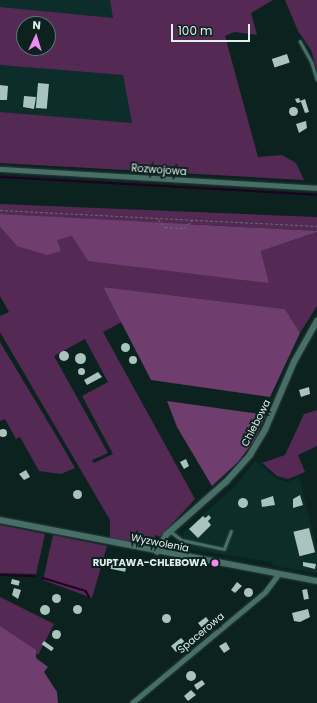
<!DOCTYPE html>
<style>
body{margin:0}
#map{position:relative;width:317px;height:703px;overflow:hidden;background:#0c221f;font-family:Poppins,sans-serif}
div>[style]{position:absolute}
.built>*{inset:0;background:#0c2d29}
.green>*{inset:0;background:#542954}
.forest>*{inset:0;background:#6f3e6f}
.stream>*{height:1.5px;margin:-0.75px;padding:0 0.75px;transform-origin:0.75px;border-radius:0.75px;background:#200020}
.building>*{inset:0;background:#a9c4bf;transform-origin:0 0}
.round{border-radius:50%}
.path>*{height:1px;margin-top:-0.5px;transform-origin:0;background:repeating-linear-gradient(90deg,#5d706d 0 3px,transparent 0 5px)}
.roads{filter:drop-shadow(0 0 1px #2a3f3c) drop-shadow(0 0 1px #2a3f3c)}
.service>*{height:2.5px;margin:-1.25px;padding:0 1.25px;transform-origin:1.25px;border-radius:1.25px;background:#486e68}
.minor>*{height:4.5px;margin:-2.25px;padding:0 2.25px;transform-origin:2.25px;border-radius:2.25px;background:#486e68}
.tertiary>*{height:5.5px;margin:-2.75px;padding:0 2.75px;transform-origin:2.75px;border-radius:2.75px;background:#486e68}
.dots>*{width:11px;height:11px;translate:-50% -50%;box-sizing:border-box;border:2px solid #0c221f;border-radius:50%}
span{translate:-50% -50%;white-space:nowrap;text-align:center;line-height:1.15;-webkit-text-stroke:4px #0c221f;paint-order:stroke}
.street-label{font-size:10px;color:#e2f0ed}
.poi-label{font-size:10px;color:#e2f0ed;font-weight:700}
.right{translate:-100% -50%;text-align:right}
.north{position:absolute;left:16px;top:16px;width:40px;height:40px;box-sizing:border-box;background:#0c221f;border:1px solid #627471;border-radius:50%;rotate:4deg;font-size:11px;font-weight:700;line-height:16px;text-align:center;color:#e2f0ed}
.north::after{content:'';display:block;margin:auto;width:14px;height:18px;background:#f38af2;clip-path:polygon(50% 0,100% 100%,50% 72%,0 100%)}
.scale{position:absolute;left:171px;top:24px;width:79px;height:18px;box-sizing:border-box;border:2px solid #e2f0ed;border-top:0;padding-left:5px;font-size:12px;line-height:14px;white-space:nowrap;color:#e2f0ed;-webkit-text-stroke:3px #0c221f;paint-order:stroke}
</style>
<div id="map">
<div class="built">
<div style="clip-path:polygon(0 0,110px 0,114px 19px,0 7px)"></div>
<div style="clip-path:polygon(0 65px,124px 75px,132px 124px,0 112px)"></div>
<div style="clip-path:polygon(255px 461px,276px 478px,287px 482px,299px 477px,317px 549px,317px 573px,273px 566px,272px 562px,187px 549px,183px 533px,237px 484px)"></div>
</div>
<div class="green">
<div style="clip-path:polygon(evenodd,110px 0,273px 0,251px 13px,257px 35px,234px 32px,225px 36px,258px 157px,282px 155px,296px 163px,304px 180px,0 163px,0 112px,132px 123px,123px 75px,0 65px,0 7px,113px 18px,110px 0,24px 24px,48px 24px,48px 48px,24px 48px,24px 24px)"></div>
<div style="clip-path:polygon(285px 0,317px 0,317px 70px,311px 50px,298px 31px)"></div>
<div style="clip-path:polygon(0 204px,317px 217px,317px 231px,189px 224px,187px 226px,0 214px)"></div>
<div style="clip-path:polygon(evenodd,0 227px,17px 246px,72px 236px,269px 283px,261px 251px,317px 232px,317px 306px,300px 333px,285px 309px,103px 287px,122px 322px,103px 332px,195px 499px,160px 537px,156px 535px,150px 546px,110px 539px,110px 520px,0 332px,0 316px,9px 312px,0 296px,0 227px,85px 339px,108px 382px,82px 396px,113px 454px,94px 463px,92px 460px,108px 453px,54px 356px,85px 339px)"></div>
<div style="clip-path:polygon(0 342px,54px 432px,75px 468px,61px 474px,39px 471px,20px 437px,16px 439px,5px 419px,0 421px)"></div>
<div style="clip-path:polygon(317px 410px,317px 446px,298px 455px,305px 472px,288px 479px,277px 476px,262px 463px,285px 455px,304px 414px)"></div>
<div style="clip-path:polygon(0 525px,45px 534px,36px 574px,0 573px)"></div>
<div style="clip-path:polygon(53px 535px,107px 546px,92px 598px,43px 580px)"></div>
<div style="clip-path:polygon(0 597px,54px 624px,38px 655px,0 627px)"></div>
</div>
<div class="forest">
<div style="clip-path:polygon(0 214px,317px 231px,317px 232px,261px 251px,269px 283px,88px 261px,72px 236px,57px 240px,61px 251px,47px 255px,17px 246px,0 227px)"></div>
<div style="clip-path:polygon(103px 287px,285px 309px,300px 333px,270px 397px,151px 380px)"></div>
<div style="clip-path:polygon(167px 401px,266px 415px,254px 441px,238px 462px,212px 486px,177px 427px)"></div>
<div style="clip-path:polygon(0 626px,36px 650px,36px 658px,48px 667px,44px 672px,57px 692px,58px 703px,0 703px)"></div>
</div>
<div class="stream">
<div style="left:0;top:177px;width:318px;rotate:3.2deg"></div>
<div style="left:0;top:575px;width:34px;rotate:2deg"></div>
<div style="left:43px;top:578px;width:45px;rotate:16.8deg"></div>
<div style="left:86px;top:591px;width:6px;rotate:59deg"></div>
</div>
<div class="building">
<div style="left:287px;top:54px;width:9px;height:16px;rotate:72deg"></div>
<div style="left:38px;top:83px;width:11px;height:25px;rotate:5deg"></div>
<div style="clip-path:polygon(0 85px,8px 86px,7px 100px,0 100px)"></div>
<div style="clip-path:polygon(24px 96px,36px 97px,34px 109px,23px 107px)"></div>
<div style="clip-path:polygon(299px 98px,300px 101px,305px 99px,309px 112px,305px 113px,301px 102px,297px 103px,295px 99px)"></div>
<div class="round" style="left:288.5px;top:106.5px;width:9px;height:9px"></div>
<div style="clip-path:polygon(306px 121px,307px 128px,299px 133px,296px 124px)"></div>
<div class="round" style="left:120.5px;top:342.5px;width:9px;height:9px"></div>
<div class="round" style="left:59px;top:351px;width:10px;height:10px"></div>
<div class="round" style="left:74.5px;top:352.5px;width:11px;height:11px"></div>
<div class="round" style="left:129px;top:356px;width:8px;height:8px"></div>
<div class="round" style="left:77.5px;top:367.5px;width:7px;height:7px"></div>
<div style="clip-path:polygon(98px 372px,102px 377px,87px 385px,84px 380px)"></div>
<div style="clip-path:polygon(309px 387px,310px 394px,301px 397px,299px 390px)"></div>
<div class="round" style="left:-1px;top:429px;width:8px;height:8px"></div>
<div style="clip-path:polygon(186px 459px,189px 466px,184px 469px,180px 462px)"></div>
<div style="clip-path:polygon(26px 470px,30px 477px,24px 480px,19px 474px)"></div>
<div class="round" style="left:72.5px;top:489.5px;width:9px;height:9px"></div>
<div style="clip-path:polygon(300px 495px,303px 505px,293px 508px,293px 499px)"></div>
<div style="clip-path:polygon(273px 496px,275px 505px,262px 507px,261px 500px)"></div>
<div class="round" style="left:238px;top:498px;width:10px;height:10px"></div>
<div style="clip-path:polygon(209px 515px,211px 518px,208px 521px,211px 525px,198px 538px,189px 529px,203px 516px,205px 518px)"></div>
<div style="left:309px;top:528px;width:25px;height:16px;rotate:76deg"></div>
<div style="left:112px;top:561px;width:15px;height:8px;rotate:11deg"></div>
<div style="clip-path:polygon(303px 562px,316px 564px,315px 569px,303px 566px)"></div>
<div style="left:12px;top:579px;width:8px;height:5px;rotate:14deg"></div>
<div style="clip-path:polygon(237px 582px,242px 586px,235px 593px,231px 590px)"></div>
<div class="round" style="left:243.5px;top:587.5px;width:9px;height:9px"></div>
<div style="clip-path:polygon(14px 588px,21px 590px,18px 599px,12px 595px)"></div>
<div style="left:307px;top:589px;width:10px;height:5px;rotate:79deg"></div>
<div class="round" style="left:51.5px;top:593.5px;width:9px;height:9px"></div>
<div class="round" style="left:72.5px;top:604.5px;width:9px;height:9px"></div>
<div class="round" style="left:40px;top:605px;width:10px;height:10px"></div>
<div style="clip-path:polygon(308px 609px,310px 617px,300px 622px,294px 621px,292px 613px)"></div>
<div class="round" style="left:161.5px;top:613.5px;width:9px;height:9px"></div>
<div style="clip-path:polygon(206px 617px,209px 621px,202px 628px,198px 623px)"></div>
<div class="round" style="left:51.5px;top:629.5px;width:9px;height:9px"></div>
<div style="clip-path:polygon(181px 638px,186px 643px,176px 652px,171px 646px)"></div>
<div style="left:44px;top:641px;width:12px;height:4px;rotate:35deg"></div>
<div style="clip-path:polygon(226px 642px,230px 649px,224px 653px,219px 646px)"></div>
<div class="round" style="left:186px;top:671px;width:10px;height:10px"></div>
<div style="clip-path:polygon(202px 680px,205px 684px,197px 690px,194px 685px)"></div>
<div style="clip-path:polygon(191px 690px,196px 695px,188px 701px,184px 696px)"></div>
</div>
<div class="path">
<div style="left:0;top:210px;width:317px;rotate:2.9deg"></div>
<div style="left:158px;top:219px;width:11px;rotate:49deg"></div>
<div style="left:165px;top:227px;width:19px;rotate:3deg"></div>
<div style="left:184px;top:228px;width:12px;rotate:-42deg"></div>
</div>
<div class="roads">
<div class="service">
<div style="left:300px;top:41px;width:25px;rotate:61deg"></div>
<div style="left:312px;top:63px;width:17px;rotate:73deg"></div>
<div style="left:170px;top:531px;width:15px;rotate:37deg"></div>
<div style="left:182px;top:540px;width:43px;rotate:12.1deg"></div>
<div style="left:224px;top:549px;width:19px;rotate:-69deg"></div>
</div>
<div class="minor">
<div style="left:0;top:169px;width:318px;rotate:3.4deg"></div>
<div style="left:132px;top:703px;width:173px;rotate:-39.8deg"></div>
<div style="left:265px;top:592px;width:21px;rotate:-53deg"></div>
</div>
<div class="tertiary">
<div style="left:0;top:520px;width:323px;rotate:10.9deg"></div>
<div style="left:157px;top:552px;width:19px;rotate:-62deg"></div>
<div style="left:166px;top:535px;width:80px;rotate:-41.5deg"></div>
<div style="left:226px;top:482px;width:36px;rotate:-48deg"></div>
<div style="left:250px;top:455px;width:29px;rotate:-59deg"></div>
<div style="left:265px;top:430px;width:74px;rotate:-66.9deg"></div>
<div style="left:294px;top:362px;width:47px;rotate:-60.7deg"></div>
</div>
</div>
<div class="dots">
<div style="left:215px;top:563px;background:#f38af2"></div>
</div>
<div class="street-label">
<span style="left:159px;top:170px;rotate:4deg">Rozwojowa</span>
<span style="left:256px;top:423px;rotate:-63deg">Chlebowa</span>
<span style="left:160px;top:543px;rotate:11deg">Wyzwolenia</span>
<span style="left:201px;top:633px;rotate:-40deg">Spacerowa</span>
</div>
<div class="poi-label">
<span class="right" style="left:207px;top:563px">RUPTAWA-CHLEBOWA</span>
</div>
<div class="north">N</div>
<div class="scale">100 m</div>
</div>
